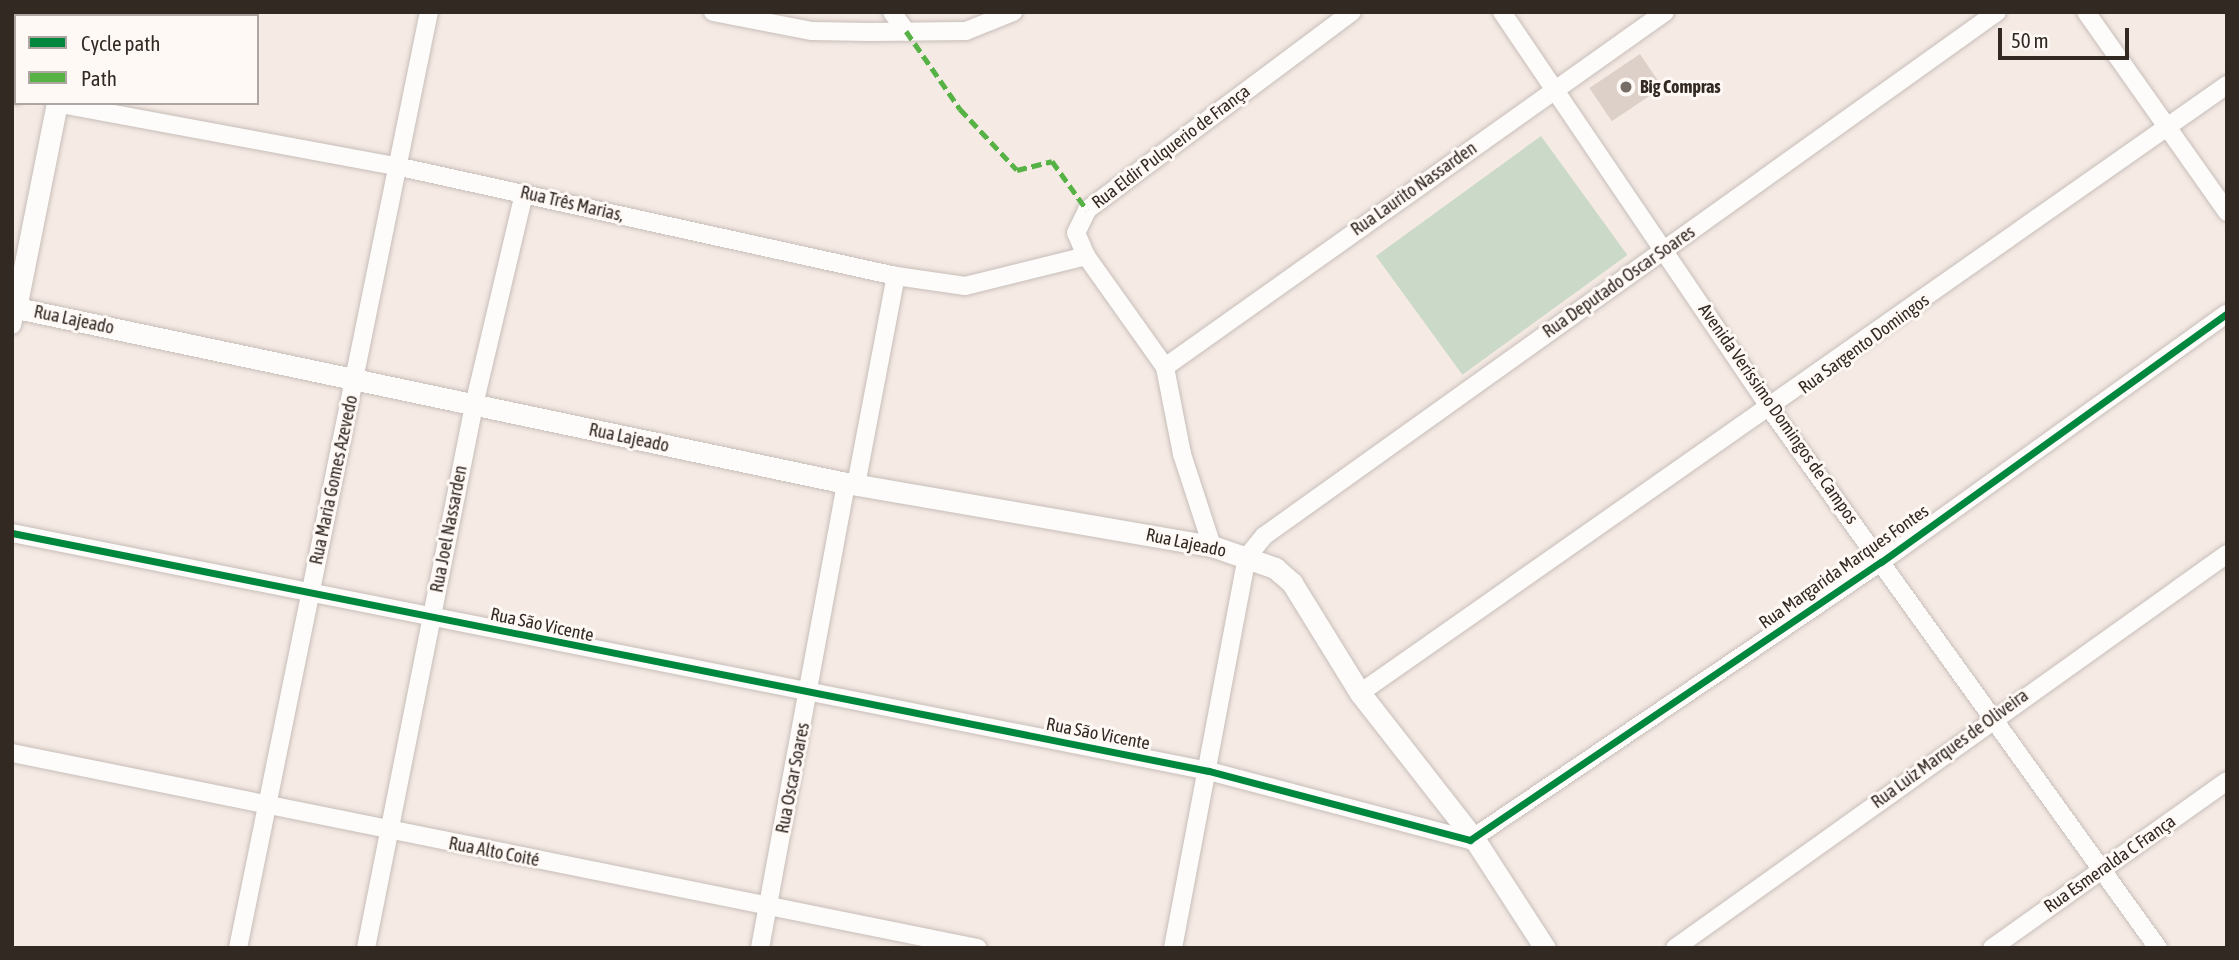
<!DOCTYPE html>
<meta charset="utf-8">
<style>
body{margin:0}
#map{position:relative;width:2239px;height:960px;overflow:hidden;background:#f5eae4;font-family:"Asap Condensed",sans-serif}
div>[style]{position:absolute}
.green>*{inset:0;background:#cbdac8;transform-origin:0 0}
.building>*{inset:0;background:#ddd0c8;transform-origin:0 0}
.roads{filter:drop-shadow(0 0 2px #c7beb9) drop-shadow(0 0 2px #c7beb9)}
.minor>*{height:18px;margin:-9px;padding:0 9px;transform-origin:9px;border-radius:9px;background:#fefcfb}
.tertiary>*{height:21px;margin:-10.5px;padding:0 10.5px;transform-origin:10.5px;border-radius:10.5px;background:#fefcfb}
.quiet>*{height:5px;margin-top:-2.5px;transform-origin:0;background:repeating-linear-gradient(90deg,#56b245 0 10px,transparent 0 15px)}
.cycleway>*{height:7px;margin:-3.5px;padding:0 3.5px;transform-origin:3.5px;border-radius:3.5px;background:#00873e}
.dots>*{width:19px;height:19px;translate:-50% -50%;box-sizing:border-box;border:4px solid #fff9f6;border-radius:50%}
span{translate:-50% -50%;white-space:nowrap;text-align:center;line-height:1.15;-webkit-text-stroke:6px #fff9f6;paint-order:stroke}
.poi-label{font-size:18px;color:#332923;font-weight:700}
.left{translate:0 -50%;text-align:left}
.street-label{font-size:18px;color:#332923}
.frame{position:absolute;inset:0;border:14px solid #332923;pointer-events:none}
.legend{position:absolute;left:14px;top:14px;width:245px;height:91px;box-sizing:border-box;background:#fff9f6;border:2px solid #ada6a2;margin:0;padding:9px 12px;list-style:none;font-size:21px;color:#332923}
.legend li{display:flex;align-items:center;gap:14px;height:35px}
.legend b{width:35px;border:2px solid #ada6a2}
.scale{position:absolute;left:1998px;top:28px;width:131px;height:32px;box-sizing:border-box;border:4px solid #332923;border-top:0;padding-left:9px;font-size:21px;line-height:24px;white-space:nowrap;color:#332923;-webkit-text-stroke:5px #fff9f6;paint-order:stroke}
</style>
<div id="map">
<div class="green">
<div style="left:1541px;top:136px;width:147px;height:204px;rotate:54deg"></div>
</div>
<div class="building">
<div style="left:1640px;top:54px;width:40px;height:61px;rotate:56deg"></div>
</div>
<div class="roads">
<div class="minor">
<div style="left:713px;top:12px;width:101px;rotate:10.9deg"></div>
<div style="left:812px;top:31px;width:59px;rotate:1deg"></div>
<div style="left:871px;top:32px;width:95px;rotate:-0.6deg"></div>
<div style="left:966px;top:31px;width:51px;rotate:-22deg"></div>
<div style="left:892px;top:12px;width:24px;rotate:54deg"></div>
<div style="left:1502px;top:12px;width:480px;rotate:55.9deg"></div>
<div style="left:1771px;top:410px;width:663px;rotate:54.27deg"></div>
<div style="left:2086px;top:12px;width:245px;rotate:54.8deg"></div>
<div style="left:12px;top:94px;width:4px;rotate:14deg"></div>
<div style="left:55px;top:103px;width:347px;rotate:10.5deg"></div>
<div style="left:396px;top:166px;width:512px;rotate:12.41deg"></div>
<div style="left:896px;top:276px;width:70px;rotate:8.2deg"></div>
<div style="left:965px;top:286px;width:125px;rotate:-13.9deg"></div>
<div style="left:12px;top:325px;width:17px;rotate:-77deg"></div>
<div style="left:1165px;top:367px;width:613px;rotate:-35.37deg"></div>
<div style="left:856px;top:485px;width:213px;rotate:-79.2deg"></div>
<div style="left:12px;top:533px;width:1220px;rotate:11.25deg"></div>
<div style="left:1209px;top:771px;width:270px;rotate:14.8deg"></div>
<div style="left:1470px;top:840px;width:496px;rotate:-34.1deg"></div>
<div style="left:1881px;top:562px;width:426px;rotate:-35.7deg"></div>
<div style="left:1212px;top:546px;width:97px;rotate:-108.1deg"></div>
<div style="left:1182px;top:454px;width:89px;rotate:-101.1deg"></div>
<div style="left:1165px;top:367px;width:136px;rotate:-125.4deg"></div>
<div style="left:1086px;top:256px;width:25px;rotate:-113deg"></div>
<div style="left:1076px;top:233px;width:25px;rotate:-64deg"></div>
<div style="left:1087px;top:210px;width:331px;rotate:-36.8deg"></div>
<div style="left:1360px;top:693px;width:1059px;rotate:-35.04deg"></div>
<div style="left:12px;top:753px;width:985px;rotate:11.42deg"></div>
<div style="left:238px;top:948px;width:955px;rotate:-78.47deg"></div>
<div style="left:366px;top:948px;width:554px;rotate:-78.75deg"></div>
<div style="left:474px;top:405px;width:218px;rotate:-76.7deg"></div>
<div style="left:760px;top:948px;width:473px;rotate:-79.5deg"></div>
<div style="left:1173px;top:948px;width:398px;rotate:-79.3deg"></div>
<div style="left:1247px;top:557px;width:27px;rotate:-51deg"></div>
<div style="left:1264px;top:536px;width:901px;rotate:-35.56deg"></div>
<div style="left:1675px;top:948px;width:678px;rotate:-35.52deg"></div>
<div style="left:1992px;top:948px;width:288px;rotate:-35.4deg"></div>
</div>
<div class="tertiary">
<div style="left:75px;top:16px;width:4px;rotate:-76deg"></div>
<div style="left:12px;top:307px;width:852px;rotate:11.92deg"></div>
<div style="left:846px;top:483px;width:371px;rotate:9.8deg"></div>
<div style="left:1212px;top:546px;width:67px;rotate:19.2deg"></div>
<div style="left:1275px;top:568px;width:23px;rotate:41deg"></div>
<div style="left:1292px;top:583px;width:129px;rotate:58.3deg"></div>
<div style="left:1360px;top:693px;width:187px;rotate:52deg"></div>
<div style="left:1475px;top:840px;width:129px;rotate:57.1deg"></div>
<div style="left:16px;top:308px;width:209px;rotate:-78.7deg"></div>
</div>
</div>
<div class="quiet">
<div style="left:906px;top:31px;width:95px;rotate:55.3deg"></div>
<div style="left:960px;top:109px;width:83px;rotate:46.9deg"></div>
<div style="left:1017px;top:170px;width:36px;rotate:-14deg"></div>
<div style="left:1052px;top:161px;width:60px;rotate:54.5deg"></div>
</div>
<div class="cycleway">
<div style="left:12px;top:533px;width:1220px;rotate:11.25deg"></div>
<div style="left:1209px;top:771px;width:270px;rotate:14.8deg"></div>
<div style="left:1470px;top:840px;width:496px;rotate:-34.1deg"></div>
<div style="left:1881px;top:562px;width:426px;rotate:-35.7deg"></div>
</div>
<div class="dots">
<div style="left:1626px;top:87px;background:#776d67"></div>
</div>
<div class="poi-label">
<span class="left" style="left:1640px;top:87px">Big Compras</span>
</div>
<div class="street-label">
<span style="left:1171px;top:147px;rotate:-37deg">Rua Eldir Pulquerio de França</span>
<span style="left:1414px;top:189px;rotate:-35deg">Rua Laurito Nassarden</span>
<span style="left:572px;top:204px;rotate:13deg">Rua Três Marias,</span>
<span style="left:1619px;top:282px;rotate:-35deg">Rua Deputado Oscar Soares</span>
<span style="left:74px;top:320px;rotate:12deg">Rua Lajeado</span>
<span style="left:1864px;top:344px;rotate:-36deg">Rua Sargento Domingos</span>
<span style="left:1778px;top:414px;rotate:55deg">Avenida Veríssimo Domingos de Campos</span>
<span style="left:629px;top:438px;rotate:12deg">Rua Lajeado</span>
<span style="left:334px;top:480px;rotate:-78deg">Rua Maria Gomes Azevedo</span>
<span style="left:449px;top:529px;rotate:-79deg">Rua Joel Nassarden</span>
<span style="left:1186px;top:543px;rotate:12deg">Rua Lajeado</span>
<span style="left:1844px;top:567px;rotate:-35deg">Rua Margarida Marques Fontes</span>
<span style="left:542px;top:625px;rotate:12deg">Rua São Vicente</span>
<span style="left:1098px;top:734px;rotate:11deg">Rua São Vicente</span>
<span style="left:1950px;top:749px;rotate:-36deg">Rua Luiz Marques de Oliveira</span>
<span style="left:793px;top:778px;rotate:-79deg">Rua Oscar Soares</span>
<span style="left:494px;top:852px;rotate:11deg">Rua Alto Coité</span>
<span style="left:2110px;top:864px;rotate:-35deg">Rua Esmeralda C França</span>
</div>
<div class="frame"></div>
<ul class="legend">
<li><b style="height:9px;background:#00873e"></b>Cycle path</li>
<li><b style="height:9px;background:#56b245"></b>Path</li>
</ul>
<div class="scale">50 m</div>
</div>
